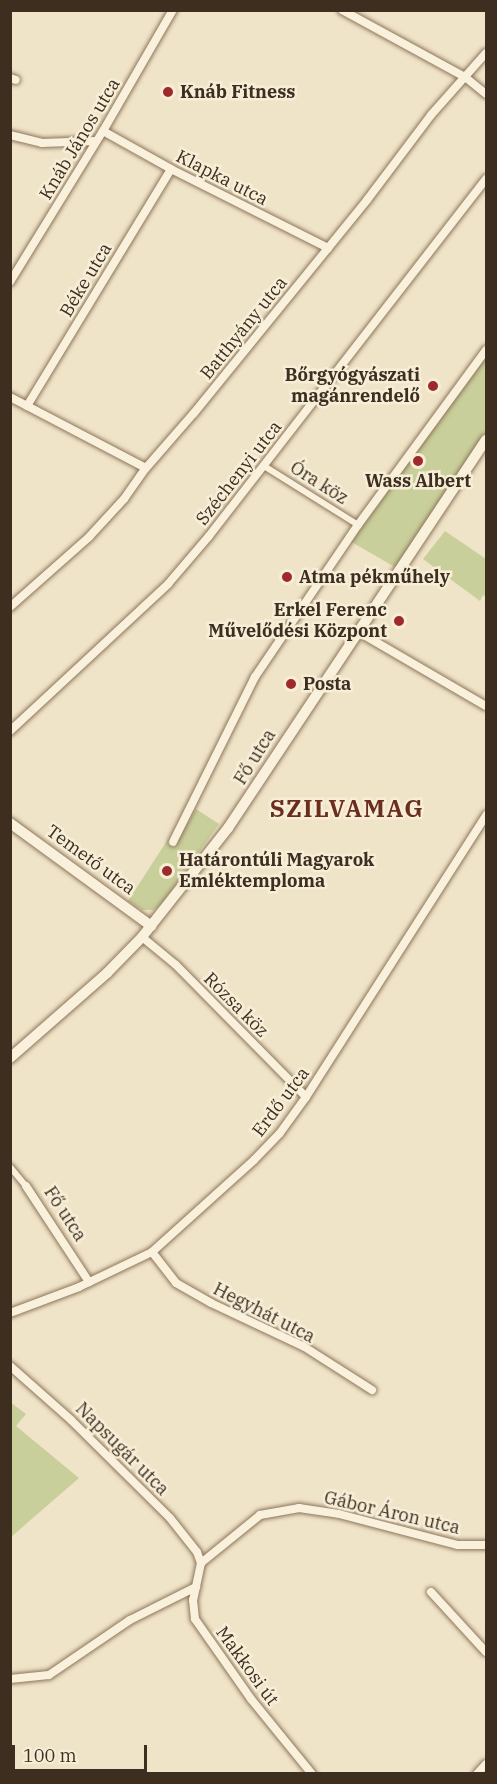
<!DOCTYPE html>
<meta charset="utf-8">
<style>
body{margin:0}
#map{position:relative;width:497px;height:1784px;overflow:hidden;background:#f0e4c8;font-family:"IBM Plex Serif",serif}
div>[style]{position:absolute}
.green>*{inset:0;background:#c9cf9b}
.roads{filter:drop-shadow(0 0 2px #8d765c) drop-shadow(0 0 2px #8d765c)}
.pedestrian>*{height:6px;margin:-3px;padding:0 3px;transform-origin:3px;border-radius:3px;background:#faf1dc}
.minor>*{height:8px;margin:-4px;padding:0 4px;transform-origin:4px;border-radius:4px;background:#faf1dc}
.secondary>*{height:10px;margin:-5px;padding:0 5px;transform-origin:5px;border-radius:5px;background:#faf1dc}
.dots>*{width:16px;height:16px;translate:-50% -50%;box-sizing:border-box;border:3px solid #f7eed8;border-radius:50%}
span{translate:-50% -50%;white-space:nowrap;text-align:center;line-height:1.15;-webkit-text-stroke:5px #f7eed8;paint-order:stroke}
.poi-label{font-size:18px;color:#3d2e20;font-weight:700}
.left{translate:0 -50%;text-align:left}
.right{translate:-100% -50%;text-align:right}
.street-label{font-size:18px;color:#3d2e20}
.district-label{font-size:24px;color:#6b2e1e;font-weight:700;letter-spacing:1.5px}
.frame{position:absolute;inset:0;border:12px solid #3d2e20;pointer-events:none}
.scale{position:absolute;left:12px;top:1745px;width:135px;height:27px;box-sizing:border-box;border:3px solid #3d2e20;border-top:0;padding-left:8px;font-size:18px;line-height:21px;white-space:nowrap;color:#3d2e20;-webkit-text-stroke:4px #f7eed8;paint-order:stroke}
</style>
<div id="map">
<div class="green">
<div style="clip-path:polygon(486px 350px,486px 440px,400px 570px,348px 540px)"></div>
<div style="clip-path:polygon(445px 531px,486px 559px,486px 597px,483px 595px,480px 601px,423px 559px)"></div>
<div style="clip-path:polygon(196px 809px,219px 824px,163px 902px,154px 910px,142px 910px,128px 901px,168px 839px,177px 841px)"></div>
<div style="clip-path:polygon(10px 1402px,26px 1414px,16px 1426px,79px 1478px,11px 1537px)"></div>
</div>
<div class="roads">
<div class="pedestrian">
<div style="left:264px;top:466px;width:111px;rotate:32.1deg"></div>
<div style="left:10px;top:1167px;width:25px;rotate:50deg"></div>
</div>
<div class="minor">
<div style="left:342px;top:10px;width:140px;rotate:28.6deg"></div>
<div style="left:465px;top:77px;width:27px;rotate:39deg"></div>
<div style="left:10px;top:78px;width:6px;rotate:18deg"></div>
<div style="left:103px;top:131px;width:78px;rotate:29.2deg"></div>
<div style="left:171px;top:169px;width:176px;rotate:26.7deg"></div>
<div style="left:10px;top:135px;width:33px;rotate:14deg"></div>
<div style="left:42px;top:143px;width:54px;rotate:-2.1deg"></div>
<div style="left:10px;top:282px;width:177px;rotate:-58.4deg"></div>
<div style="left:103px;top:131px;width:140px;rotate:-60deg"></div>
<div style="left:10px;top:397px;width:153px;rotate:27.6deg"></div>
<div style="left:27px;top:406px;width:277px;rotate:-58.7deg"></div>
<div style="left:10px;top:607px;width:106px;rotate:-41.5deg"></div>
<div style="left:89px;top:537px;width:52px;rotate:-47.4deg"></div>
<div style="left:124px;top:499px;width:38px;rotate:-55deg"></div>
<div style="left:146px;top:468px;width:73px;rotate:-48.9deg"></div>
<div style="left:194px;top:413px;width:274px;rotate:-50.9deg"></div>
<div style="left:367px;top:200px;width:106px;rotate:-53deg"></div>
<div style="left:431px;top:115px;width:83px;rotate:-48.4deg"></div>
<div style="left:357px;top:631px;width:149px;rotate:30.2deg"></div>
<div style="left:10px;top:731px;width:216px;rotate:-42.9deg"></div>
<div style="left:168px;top:584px;width:63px;rotate:-49.5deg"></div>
<div style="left:209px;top:536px;width:452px;rotate:-52.2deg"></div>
<div style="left:173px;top:842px;width:184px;rotate:-63.6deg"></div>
<div style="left:255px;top:677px;width:184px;rotate:-55.9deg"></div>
<div style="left:358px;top:525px;width:217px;rotate:-53.8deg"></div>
<div style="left:142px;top:937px;width:44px;rotate:39.5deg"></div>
<div style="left:176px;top:965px;width:185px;rotate:45.4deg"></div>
<div style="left:26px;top:1186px;width:115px;rotate:56.7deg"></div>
<div style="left:152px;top:1252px;width:39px;rotate:52deg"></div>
<div style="left:176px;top:1283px;width:40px;rotate:29.7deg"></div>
<div style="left:211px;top:1303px;width:102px;rotate:25.1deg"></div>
<div style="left:303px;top:1346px;width:82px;rotate:32.5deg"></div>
<div style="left:10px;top:1313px;width:74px;rotate:-20.6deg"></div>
<div style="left:79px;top:1287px;width:81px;rotate:-25.6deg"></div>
<div style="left:152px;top:1252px;width:137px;rotate:-42deg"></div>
<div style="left:254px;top:1160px;width:37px;rotate:-46deg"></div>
<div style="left:280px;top:1133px;width:44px;rotate:-54.2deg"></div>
<div style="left:306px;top:1097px;width:335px;rotate:-57.4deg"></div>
<div style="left:10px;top:1366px;width:81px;rotate:41.5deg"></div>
<div style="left:71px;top:1420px;width:139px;rotate:44.7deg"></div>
<div style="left:170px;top:1518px;width:43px;rotate:51.5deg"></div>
<div style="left:197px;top:1552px;width:12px;rotate:70deg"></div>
<div style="left:201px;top:1563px;width:38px;rotate:102deg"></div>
<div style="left:193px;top:1600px;width:19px;rotate:84deg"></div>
<div style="left:195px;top:1619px;width:98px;rotate:55deg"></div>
<div style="left:251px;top:1699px;width:97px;rotate:50.9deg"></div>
<div style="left:201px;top:1563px;width:76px;rotate:-39.1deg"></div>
<div style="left:260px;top:1515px;width:40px;rotate:-10deg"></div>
<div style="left:299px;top:1508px;width:40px;rotate:8.5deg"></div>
<div style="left:339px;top:1514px;width:123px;rotate:14.6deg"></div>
<div style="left:458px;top:1545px;width:28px"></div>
<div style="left:431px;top:1592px;width:81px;rotate:47.5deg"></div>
<div style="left:10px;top:1679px;width:39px;rotate:-6deg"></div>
<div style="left:49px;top:1675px;width:98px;rotate:-34.2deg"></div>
<div style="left:130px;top:1620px;width:74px;rotate:-26.6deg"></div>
<div style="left:477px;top:1774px;width:13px;rotate:-48deg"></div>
</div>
<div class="secondary">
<div style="left:10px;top:823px;width:175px;rotate:36.1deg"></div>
<div style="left:10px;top:1058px;width:129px;rotate:-41.2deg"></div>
<div style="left:107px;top:973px;width:50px;rotate:-45.8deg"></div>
<div style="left:142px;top:937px;width:139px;rotate:-51.7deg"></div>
<div style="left:228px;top:828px;width:466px;rotate:-56.4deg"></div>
</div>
</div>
<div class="dots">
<div style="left:168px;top:92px;background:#9e2a2b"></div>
<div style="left:433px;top:386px;background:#9e2a2b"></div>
<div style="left:418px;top:461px;background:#9e2a2b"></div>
<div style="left:287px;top:577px;background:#9e2a2b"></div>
<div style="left:399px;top:621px;background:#9e2a2b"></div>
<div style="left:291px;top:684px;background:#9e2a2b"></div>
<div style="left:167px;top:871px;background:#9e2a2b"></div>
</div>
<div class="poi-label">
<span class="left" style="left:180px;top:92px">Knáb Fitness</span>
<span class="right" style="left:420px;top:386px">Bőrgyógyászati<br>magánrendelő</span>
<span style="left:418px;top:481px">Wass Albert</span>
<span class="left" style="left:299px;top:577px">Atma pékműhely</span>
<span class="right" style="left:387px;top:621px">Erkel Ferenc<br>Művelődési Központ</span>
<span class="left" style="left:303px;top:684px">Posta</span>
<span class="left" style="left:179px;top:871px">Határontúli Magyarok<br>Emléktemploma</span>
</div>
<div class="street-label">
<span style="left:80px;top:139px;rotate:-59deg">Knáb János utca</span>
<span style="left:222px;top:178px;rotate:27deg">Klapka utca</span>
<span style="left:86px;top:280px;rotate:-59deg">Béke utca</span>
<span style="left:244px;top:328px;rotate:-51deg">Batthyány utca</span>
<span style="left:239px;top:473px;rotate:-52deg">Széchenyi utca</span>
<span style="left:319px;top:483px;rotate:32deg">Óra köz</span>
<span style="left:255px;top:757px;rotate:-58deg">Fő utca</span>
<span style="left:91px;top:860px;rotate:36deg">Temető utca</span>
<span style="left:236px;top:1005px;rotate:45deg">Rózsa köz</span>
<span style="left:281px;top:1102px;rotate:-53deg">Erdő utca</span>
<span style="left:65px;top:1214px;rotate:57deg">Fő utca</span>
<span style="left:264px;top:1313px;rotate:27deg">Hegyhát utca</span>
<span style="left:122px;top:1449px;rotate:45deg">Napsugár utca</span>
<span style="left:392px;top:1513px;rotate:13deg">Gábor Áron utca</span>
<span style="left:247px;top:1666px;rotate:54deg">Makkosi út</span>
</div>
<div class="district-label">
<span style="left:347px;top:809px">SZILVAMAG</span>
</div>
<div class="frame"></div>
<div class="scale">100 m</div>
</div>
